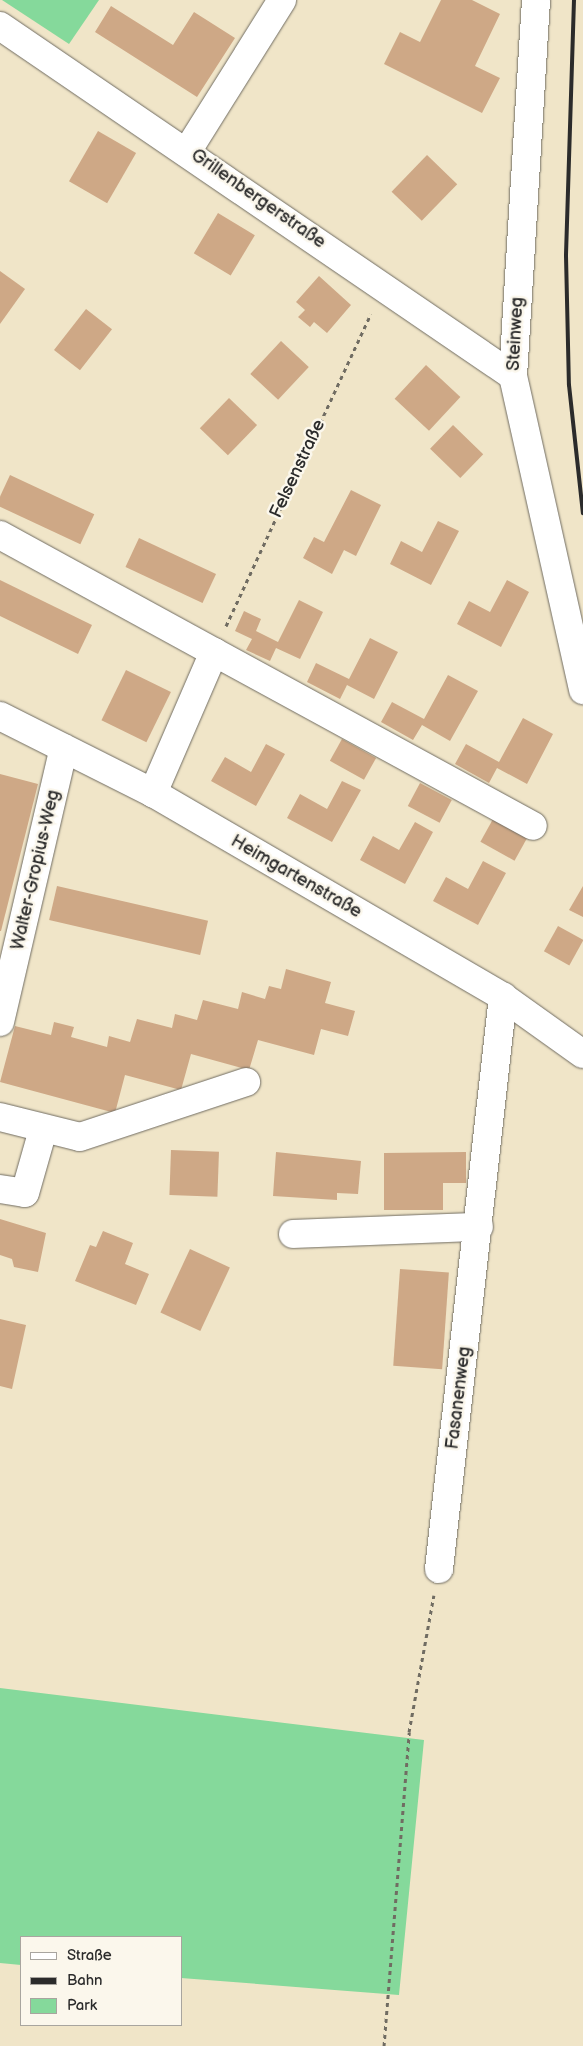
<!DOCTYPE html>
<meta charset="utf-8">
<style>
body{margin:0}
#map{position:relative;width:583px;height:2046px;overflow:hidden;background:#f0e5c8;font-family:"Balsamiq Sans",sans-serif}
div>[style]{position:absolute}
.green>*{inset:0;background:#85d99b}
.building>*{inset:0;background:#cea886;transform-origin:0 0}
.path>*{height:3px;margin-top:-1.5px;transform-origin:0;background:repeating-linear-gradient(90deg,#706c62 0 4px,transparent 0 8px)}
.roads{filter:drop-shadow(0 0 1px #706c62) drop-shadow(0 0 1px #706c62)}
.minor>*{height:28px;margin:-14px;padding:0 14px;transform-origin:14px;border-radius:14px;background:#fff}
.rail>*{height:4px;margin:-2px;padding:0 2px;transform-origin:2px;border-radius:2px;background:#2b2b2b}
span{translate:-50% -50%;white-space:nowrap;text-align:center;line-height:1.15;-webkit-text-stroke:5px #fbf7ec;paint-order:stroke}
.street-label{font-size:18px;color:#2b2b2b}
.legend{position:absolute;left:20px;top:1936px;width:162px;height:90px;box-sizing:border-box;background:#fbf7ec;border:1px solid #a8a59f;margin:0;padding:6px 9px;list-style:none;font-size:15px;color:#2b2b2b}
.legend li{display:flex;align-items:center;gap:10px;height:25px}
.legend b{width:25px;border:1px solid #a8a59f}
</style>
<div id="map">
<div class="green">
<div style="clip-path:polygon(2px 0,99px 0,69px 44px)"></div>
<div style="clip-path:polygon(0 1688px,424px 1740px,399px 1995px,181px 1978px,181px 1937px,21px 1937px,21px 1965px,0 1963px)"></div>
</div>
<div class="building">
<div style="clip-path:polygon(441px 0,472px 0,500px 14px,475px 66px,500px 78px,482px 113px,384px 64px,400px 32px,420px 42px)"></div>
<div style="clip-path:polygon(111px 6px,173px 45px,194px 12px,235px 38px,197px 97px,95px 32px)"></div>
<div style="left:98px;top:131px;width:44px;height:58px;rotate:30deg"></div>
<div style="left:427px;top:155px;width:42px;height:51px;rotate:44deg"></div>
<div style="left:218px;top:213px;width:43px;height:47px;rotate:31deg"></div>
<div style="clip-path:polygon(0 271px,25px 289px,0 324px)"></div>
<div style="clip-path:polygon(319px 276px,351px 305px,327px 333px,314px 322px,310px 327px,298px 317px,305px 310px,296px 302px)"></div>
<div style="left:86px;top:309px;width:33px;height:52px;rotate:38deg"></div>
<div style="left:281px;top:341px;width:38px;height:45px;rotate:43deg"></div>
<div style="left:426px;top:365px;width:47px;height:46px;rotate:43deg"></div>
<div style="left:229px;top:398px;width:39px;height:42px;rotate:44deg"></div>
<div style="left:453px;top:425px;width:42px;height:33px;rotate:44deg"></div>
<div style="left:10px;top:475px;width:93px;height:33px;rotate:25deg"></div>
<div style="clip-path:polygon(351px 490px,381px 505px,356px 556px,344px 550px,332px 574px,303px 558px,314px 537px,324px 542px)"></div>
<div style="clip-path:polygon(438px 521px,459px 531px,431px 585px,390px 564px,401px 541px,422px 552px)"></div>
<div style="left:139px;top:538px;width:85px;height:32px;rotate:25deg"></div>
<div style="clip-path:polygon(0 580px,92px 625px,78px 654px,0 616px)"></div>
<div style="clip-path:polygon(507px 580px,529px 592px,501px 647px,457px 624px,469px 601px,490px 612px)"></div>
<div style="clip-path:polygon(299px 600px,323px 612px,300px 659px,276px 648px,270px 661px,246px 650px,252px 639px,235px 631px,244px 611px,261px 619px,256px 631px,278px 642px)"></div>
<div style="clip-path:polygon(370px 638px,398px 652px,374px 699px,347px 685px,340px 699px,307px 682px,316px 663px,349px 679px)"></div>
<div style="left:126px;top:670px;width:50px;height:56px;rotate:26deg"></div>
<div style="clip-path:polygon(448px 675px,478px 691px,450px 741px,422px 725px,413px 740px,381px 722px,392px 702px,424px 719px)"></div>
<div style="clip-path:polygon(523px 718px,553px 734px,527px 784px,497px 768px,489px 783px,455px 764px,466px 744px,499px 762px)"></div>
<div style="left:342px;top:739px;width:39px;height:25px;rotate:29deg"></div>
<div style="clip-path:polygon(266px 744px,285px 754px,256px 806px,211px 781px,225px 757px,251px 772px)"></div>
<div style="clip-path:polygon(0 774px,38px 784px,1px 931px,0 931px)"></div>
<div style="clip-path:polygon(342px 781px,361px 790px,332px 842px,287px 818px,300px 794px,327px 809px)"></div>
<div style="left:420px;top:783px;width:36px;height:26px;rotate:28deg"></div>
<div style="left:493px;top:819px;width:39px;height:26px;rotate:29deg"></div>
<div style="clip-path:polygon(415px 822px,433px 832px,405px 884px,360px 860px,373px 836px,399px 850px)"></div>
<div style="clip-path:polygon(483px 861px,506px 873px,478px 925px,433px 901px,446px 877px,468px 889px)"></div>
<div style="left:57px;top:886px;width:155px;height:35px;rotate:13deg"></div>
<div style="clip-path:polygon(583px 886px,583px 917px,569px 910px)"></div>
<div style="left:558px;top:926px;width:29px;height:29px;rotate:29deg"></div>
<div style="clip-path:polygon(286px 969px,331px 982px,325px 1003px,355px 1011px,348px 1036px,321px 1029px,314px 1055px,258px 1040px,249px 1070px,191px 1054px,181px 1090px,125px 1075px,115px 1113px,0 1082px,15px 1026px,51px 1035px,54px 1022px,74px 1027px,71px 1037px,107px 1047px,109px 1036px,130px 1042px,137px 1019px,172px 1028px,175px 1014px,197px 1020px,203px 1000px,238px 1009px,242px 992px,265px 999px,269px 986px,281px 989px)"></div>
<div style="left:171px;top:1150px;width:48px;height:45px;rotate:2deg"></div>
<div style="clip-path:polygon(276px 1152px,361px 1161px,358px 1194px,337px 1193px,337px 1200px,273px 1196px)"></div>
<div style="clip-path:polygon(466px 1152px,466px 1183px,443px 1183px,443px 1210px,384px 1210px,384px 1153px)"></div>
<div style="clip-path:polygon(0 1219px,46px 1233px,38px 1272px,14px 1267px,12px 1259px,0 1255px)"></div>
<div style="clip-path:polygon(103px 1231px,133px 1243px,125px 1264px,149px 1274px,136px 1305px,75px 1281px,90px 1245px,96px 1247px)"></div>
<div style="left:190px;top:1249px;width:44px;height:70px;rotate:25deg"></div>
<div style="left:400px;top:1269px;width:49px;height:97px;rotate:4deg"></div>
<div style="clip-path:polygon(0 1319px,26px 1325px,12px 1389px,0 1386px)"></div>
</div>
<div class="path">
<div style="left:226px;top:626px;width:344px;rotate:-65.1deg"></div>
<div style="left:384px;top:2046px;width:315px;rotate:-85.4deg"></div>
<div style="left:409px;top:1732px;width:139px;rotate:-79.7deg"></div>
</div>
<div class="roads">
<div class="minor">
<div style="left:536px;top:0;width:377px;rotate:93.5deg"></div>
<div style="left:513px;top:376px;width:322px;rotate:77.4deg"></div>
<div style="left:0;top:26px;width:621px;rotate:34.3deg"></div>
<div style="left:188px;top:150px;width:177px;rotate:-57.9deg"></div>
<div style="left:0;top:535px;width:244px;rotate:28.7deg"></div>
<div style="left:214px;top:652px;width:154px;rotate:113.4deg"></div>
<div style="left:214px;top:652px;width:363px;rotate:28.6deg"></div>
<div style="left:0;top:716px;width:171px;rotate:26.7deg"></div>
<div style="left:153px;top:793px;width:405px;rotate:30.2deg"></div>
<div style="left:503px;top:997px;width:98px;rotate:35.5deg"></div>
<div style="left:0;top:1022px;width:281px;rotate:-76.9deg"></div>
<div style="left:0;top:1117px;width:82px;rotate:14deg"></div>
<div style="left:80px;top:1137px;width:175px;rotate:-18.3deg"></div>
<div style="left:0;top:1189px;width:25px;rotate:9deg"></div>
<div style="left:25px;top:1193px;width:66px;rotate:-74.1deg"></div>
<div style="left:293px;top:1234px;width:186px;rotate:-2.2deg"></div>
<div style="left:439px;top:1569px;width:576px;rotate:-83.62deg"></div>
</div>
</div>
<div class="rail">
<div style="left:574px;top:0;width:256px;rotate:91.8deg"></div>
<div style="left:566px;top:256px;width:129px;rotate:88.7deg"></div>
<div style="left:569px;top:385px;width:129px;rotate:83.8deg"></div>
</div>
<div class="street-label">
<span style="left:258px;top:199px;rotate:35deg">Grillenbergerstraße</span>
<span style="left:516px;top:334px;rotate:-87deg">Steinweg</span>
<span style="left:298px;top:469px;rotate:-65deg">Felsenstraße</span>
<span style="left:36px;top:870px;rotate:-77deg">Walter-Gropius-Weg</span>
<span style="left:296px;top:877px;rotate:30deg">Heimgartenstraße</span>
<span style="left:459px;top:1398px;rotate:-83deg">Fasanenweg</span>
</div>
<ul class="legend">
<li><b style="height:6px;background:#fff"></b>Straße</li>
<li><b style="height:6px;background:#2b2b2b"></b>Bahn</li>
<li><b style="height:14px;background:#85d99b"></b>Park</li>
</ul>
</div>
